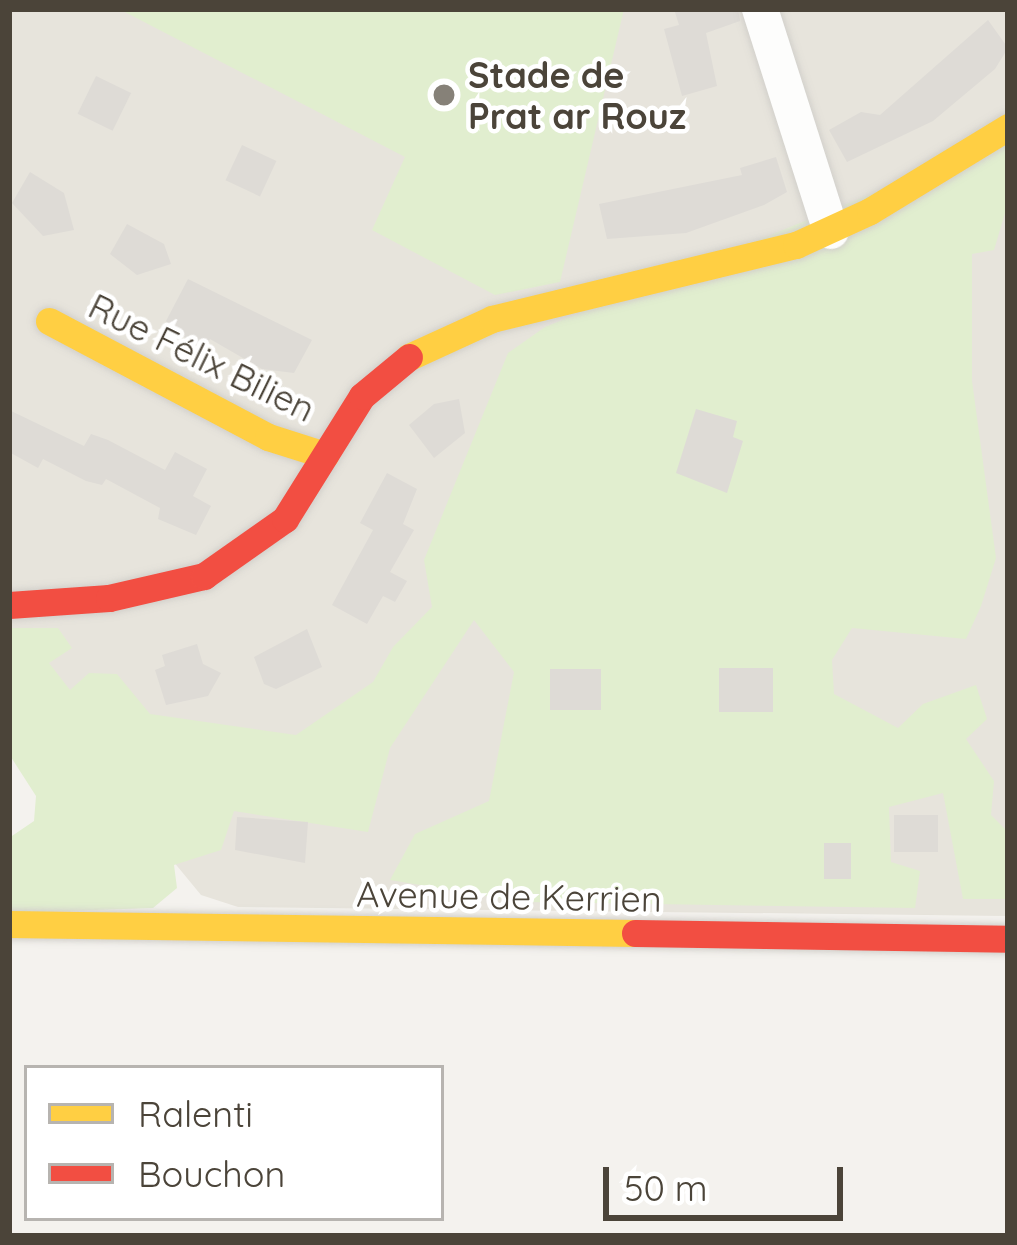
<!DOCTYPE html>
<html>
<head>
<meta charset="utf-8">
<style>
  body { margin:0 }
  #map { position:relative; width:1017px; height:1245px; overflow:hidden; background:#f4f2ee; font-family:Quicksand,sans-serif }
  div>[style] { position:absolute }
  .residential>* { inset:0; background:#e7e4dc }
  .green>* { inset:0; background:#e1eecf }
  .building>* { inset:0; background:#dedbd6; transform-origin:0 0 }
  .roads { filter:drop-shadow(0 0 3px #d2d0cb) drop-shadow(0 0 3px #d2d0cb) }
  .street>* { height:36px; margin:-18px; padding:0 18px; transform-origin:18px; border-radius:18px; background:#fdfdfc }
  .slow>* { height:27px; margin:-13.5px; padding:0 13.5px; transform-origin:13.5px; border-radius:13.5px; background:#ffcf43 }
  .jam>* { height:27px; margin:-13.5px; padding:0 13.5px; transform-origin:13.5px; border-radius:13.5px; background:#f24e42 }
  .dots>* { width:33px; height:33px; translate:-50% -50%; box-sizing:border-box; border:6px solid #fff; border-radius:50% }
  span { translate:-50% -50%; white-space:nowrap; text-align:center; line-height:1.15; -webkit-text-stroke:9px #fff; paint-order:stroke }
  .poi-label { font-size:36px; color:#4b4439; font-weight:700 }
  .left { translate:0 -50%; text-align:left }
  .street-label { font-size:36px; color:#4b4439 }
  .frame { position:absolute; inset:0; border:12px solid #4b4439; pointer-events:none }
  .legend { position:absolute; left:24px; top:1065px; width:420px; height:156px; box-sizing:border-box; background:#fff; border:3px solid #b7b4b0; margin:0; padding:15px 21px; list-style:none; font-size:36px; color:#4b4439 }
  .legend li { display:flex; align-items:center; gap:24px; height:60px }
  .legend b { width:60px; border:3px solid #b7b4b0 }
  .scale { position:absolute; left:603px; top:1167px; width:240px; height:54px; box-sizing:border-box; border:6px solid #4b4439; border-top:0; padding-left:15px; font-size:36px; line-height:42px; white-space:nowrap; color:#4b4439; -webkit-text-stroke:9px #fff; paint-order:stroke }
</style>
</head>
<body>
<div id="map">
  <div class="residential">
    <div style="clip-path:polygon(9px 9px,1008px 9px,1008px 916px,238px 907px,201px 895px,112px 787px,9px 684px)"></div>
  </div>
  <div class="green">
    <div style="clip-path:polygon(119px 9px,624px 9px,560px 282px,495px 295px,372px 230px,405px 157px)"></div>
    <div style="clip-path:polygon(1008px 138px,1008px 203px,994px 250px,972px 254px,972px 381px,996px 558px,981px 606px,966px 639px,852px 628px,832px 660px,834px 694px,898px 728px,923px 704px,976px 685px,987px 719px,966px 739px,994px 781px,991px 815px,1008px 832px,1008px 899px,963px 899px,943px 793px,889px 807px,891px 862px,920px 871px,915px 908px,523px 902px,390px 880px,415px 834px,489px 801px,514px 672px,474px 620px,390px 748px,368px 832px,234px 811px,221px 850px,174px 865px,177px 888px,153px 908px,9px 913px,9px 838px,34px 821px,36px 796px,9px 754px,9px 628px,58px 628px,72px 648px,49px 663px,70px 690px,89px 673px,117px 674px,150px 714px,296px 735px,373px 682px,393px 647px,432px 607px,424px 560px,508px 353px,545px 327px)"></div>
  </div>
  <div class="building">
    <div style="clip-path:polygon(674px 9px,738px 9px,740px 21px,706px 33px,717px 86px,682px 96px,664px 29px,679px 25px)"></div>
    <div style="clip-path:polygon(988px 20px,1008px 48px,995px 69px,933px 121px,847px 162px,829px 130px,861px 112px,880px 115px)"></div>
    <div style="left:96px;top:76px;width:39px;height:42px;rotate:26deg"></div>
    <div style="left:242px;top:145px;width:38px;height:39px;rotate:25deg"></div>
    <div style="clip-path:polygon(776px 157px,787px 192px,764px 205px,686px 233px,607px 239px,599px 204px,742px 175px,740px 168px)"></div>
    <div style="clip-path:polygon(30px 172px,64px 193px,74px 230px,43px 236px,12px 203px)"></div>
    <div style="clip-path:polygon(127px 224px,164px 244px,171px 264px,137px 275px,110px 254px)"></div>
    <div style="clip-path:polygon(188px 279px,312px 340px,294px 373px,262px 369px,210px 339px,205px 348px,178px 334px,166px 321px)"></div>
    <div style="clip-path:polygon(459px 399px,465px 433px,434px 458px,409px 425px,434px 404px)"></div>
    <div style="clip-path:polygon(696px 409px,737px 421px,733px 437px,743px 441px,727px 493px,676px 473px)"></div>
    <div style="clip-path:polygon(9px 410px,84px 446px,91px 434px,108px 440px,165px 470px,175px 452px,207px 469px,193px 496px,211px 506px,196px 535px,158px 519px,160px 508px,106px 479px,102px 485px,86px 481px,43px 459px,38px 468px,9px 452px)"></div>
    <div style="clip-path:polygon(387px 473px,417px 489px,403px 524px,414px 530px,390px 572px,407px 581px,395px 602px,383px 596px,367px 624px,332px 605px,373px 530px,360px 523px)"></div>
    <div style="clip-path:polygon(307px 629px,322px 667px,276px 689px,264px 684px,254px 657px)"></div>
    <div style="clip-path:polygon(197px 644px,203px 664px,221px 673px,208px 696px,166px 705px,155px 670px,165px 666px,162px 655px)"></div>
    <div style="left:719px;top:668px;width:54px;height:44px"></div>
    <div style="left:550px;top:669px;width:51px;height:41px"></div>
    <div style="left:894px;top:815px;width:44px;height:37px"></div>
    <div style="clip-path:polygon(237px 817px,308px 822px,305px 863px,235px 850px)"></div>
    <div style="left:824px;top:843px;width:27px;height:36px"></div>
  </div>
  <div class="roads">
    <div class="street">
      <div style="left:760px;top:9px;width:233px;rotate:72.3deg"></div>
    </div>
    <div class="slow">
      <div style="left:49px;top:321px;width:248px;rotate:27.9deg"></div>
      <div style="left:268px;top:437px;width:60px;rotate:17.5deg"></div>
      <div style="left:409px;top:357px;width:91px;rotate:-24.6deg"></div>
      <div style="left:492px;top:319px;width:313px;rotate:-13.7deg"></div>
      <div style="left:796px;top:245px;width:81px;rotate:-24.7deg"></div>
      <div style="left:870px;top:211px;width:162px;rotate:-31.3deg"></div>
      <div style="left:9px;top:924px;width:626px;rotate:0.82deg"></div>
    </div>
    <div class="jam">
      <div style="left:9px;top:605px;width:100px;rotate:-4deg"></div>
      <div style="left:109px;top:598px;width:98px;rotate:-13deg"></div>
      <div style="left:204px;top:576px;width:99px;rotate:-35.1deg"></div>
      <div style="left:285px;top:519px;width:145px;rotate:-58deg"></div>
      <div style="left:362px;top:396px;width:61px;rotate:-39.7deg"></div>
      <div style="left:635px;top:933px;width:373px;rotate:0.9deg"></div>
    </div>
  </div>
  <div class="dots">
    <div style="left:444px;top:95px;background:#868178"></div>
  </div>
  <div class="poi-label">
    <span class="left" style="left:468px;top:95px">Stade de<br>Prat ar Rouz</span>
  </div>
  <div class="street-label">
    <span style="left:202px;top:357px;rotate:26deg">Rue Félix Bilien</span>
    <span style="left:509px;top:896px;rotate:1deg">Avenue de Kerrien</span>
  </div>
  <div class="frame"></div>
  <ul class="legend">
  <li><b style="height:15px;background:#ffcf43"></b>Ralenti</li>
  <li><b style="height:15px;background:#f24e42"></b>Bouchon</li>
  </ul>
  <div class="scale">50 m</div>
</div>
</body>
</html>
